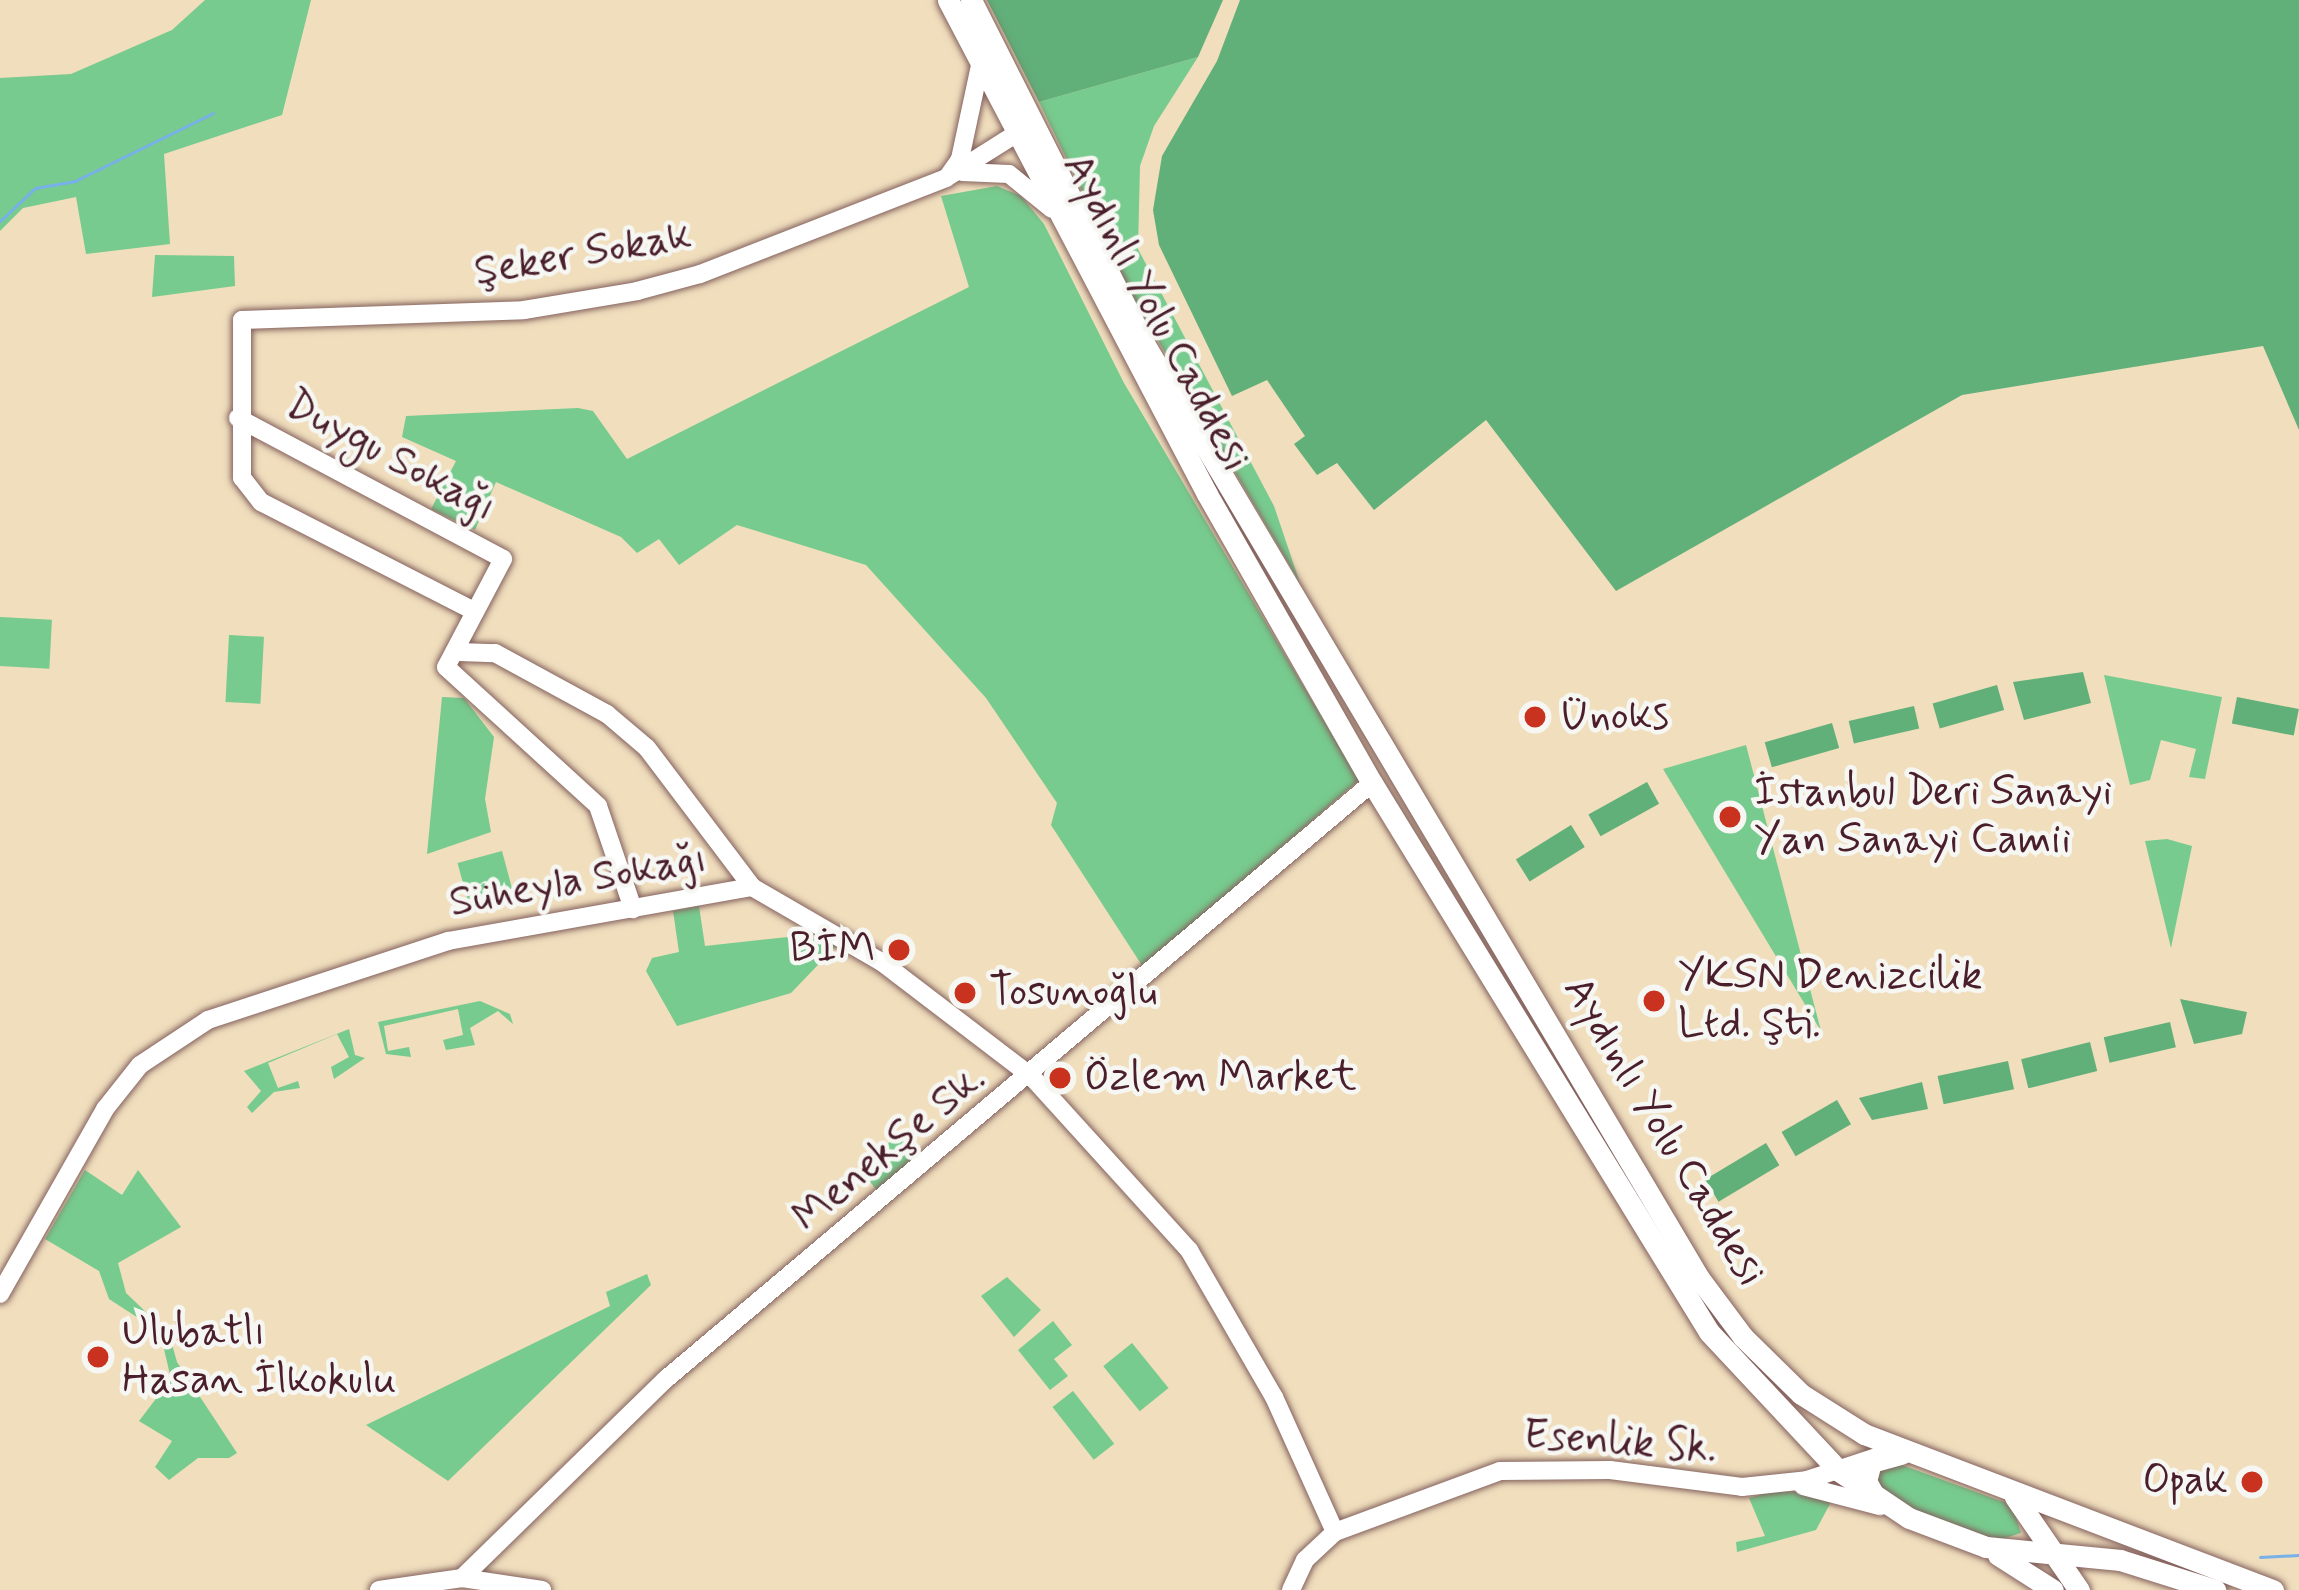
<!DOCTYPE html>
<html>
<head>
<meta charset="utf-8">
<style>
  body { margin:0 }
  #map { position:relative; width:2299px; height:1590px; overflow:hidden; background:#f0debd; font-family:Mynerve,sans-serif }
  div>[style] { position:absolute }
  .green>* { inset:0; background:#77cb8e; transform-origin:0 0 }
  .forest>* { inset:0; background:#61af79; transform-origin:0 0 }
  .stream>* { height:3px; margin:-1.5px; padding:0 1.5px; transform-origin:1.5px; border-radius:1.5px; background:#78b0e8 }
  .roads { filter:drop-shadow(0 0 3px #84625e) drop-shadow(0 0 3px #84625e) }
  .minor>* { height:18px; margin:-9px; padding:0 9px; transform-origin:9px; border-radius:9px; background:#fff }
  .major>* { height:21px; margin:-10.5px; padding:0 10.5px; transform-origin:10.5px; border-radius:10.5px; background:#fff }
  .dots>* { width:33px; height:33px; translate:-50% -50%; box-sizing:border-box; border:6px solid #f6f6f2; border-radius:50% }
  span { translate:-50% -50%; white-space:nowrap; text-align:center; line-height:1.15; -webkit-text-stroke:9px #f6f6f2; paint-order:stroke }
  .street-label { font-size:42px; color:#4a1f2b }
  .poi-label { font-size:42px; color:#4a1f2b }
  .left { translate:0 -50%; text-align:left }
  .right { translate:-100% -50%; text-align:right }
</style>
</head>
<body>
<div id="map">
  <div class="green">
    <div style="clip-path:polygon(205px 0,311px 0,282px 115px,164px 154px,170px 244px,86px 254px,76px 197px,23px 208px,0 231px,0 78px,71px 74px,172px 30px)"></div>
    <div style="clip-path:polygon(1198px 57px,1154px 126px,1140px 166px,1138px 249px,1274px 506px,1300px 583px,1136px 303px,1039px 102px)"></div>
    <div style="clip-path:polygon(997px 186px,1021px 196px,1044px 224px,1124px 383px,1359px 780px,1143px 967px,1051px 825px,1057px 803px,986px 698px,866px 565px,737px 525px,679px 565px,659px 539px,637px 553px,621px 537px,496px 482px,475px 530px,431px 509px,456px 461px,402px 437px,406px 416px,578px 408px,593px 411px,627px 459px,969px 287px,941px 196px)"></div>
    <div style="clip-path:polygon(155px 255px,234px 256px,235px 286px,152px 297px)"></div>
    <div style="left:0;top:617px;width:52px;height:49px;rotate:3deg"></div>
    <div style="left:229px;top:635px;width:35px;height:67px;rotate:3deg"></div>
    <div style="clip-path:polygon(2104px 675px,2222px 697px,2205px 779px,2189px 777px,2196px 749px,2161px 740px,2150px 780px,2130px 785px)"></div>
    <div style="clip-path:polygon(442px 697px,464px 698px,494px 737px,485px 799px,491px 832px,427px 854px)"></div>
    <div style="clip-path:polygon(1746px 745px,1821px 1031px,1663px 769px)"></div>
    <div style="clip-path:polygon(2167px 839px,2192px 846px,2171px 948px,2145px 841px)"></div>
    <div style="left:502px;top:851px;width:39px;height:46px;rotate:75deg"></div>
    <div style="clip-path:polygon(699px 906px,705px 946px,825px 933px,840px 942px,791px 993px,677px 1026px,646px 971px,652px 958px,679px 952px,673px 911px)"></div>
    <div style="clip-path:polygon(480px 1001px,510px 1014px,513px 1024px,498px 1011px,470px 1028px,475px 1045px,446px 1050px,443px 1040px,463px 1035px,458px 1009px,384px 1026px,388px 1051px,409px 1047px,411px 1057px,386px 1054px,378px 1022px)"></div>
    <div style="clip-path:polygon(349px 1029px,355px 1055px,365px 1058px,334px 1079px,331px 1067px,349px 1057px,337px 1034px,268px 1063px,278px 1088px,298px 1081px,300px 1088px,274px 1092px,252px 1113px,247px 1107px,261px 1091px,244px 1071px)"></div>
    <div style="left:900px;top:1134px;width:36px;height:53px;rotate:52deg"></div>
    <div style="clip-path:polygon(85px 1170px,122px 1195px,138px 1170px,181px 1227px,118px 1263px,126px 1293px,169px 1334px,177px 1362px,237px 1453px,229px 1458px,198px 1458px,169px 1480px,155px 1467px,172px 1441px,139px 1421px,171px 1379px,160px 1332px,109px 1299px,99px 1271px,45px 1239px)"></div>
    <div style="clip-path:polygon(647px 1274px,651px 1285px,448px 1481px,366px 1425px,610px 1306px,606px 1292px)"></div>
    <div style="clip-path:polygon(1007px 1277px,1041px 1310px,1014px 1337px,981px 1296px)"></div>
    <div style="clip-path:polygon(1053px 1321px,1072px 1345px,1054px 1359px,1068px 1376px,1050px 1390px,1018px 1350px)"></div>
    <div style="left:1132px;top:1343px;width:58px;height:37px;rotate:51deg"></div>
    <div style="left:1073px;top:1391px;width:67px;height:26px;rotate:52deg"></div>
    <div style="clip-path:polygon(1902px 1465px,2012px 1505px,2021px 1533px,1999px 1540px,1964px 1531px,1899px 1503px,1875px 1482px,1879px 1466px)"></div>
    <div style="clip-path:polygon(1773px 1491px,1830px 1493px,1832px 1500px,1816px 1530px,1737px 1552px,1736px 1542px,1765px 1536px,1749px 1498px)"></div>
  </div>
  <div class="forest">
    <div style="clip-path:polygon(987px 0,1223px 0,1198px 57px,1039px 102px)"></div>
    <div style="clip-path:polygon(1240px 0,2299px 0,2299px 430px,2263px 346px,1962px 395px,1616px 591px,1486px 420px,1374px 510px,1337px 463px,1317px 475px,1294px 444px,1305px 436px,1267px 380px,1232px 396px,1159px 245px,1153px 210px,1162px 156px,1217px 61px)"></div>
    <div style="clip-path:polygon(2083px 672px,2091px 703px,2024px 720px,2013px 682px)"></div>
    <div style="left:1997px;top:685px;width:26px;height:67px;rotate:74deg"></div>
    <div style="left:2237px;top:697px;width:63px;height:27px;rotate:11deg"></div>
    <div style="left:1914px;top:706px;width:23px;height:67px;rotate:77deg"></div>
    <div style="left:1832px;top:723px;width:26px;height:70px;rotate:74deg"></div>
    <div style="left:1647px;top:782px;width:25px;height:67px;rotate:61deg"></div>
    <div style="left:1571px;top:825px;width:26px;height:65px;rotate:58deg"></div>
    <div style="clip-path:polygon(2180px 999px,2247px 1012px,2242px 1034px,2194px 1044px)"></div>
    <div style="left:2170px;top:1022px;width:26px;height:68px;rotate:77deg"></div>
    <div style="left:2090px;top:1042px;width:30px;height:71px;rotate:76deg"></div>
    <div style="left:2008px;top:1061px;width:29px;height:72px;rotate:78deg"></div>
    <div style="clip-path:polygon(1922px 1082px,1928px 1109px,1872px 1120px,1859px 1098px)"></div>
    <div style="left:1837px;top:1100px;width:28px;height:64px;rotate:60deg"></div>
    <div style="left:1766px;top:1143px;width:26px;height:71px;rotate:59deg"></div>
  </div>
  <div class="stream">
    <div style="left:0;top:221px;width:48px;rotate:-43.3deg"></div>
    <div style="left:35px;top:188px;width:41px;rotate:-9.9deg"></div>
    <div style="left:75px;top:181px;width:154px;rotate:-26.2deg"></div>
    <div style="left:2260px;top:1557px;width:39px;rotate:-3deg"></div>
  </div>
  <div class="roads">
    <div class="minor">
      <div style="left:962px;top:172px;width:47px;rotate:2.4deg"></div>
      <div style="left:1009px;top:174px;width:55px;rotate:39.1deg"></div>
      <div style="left:949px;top:175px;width:19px;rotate:-55deg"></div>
      <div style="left:960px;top:159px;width:100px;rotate:-77.9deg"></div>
      <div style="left:238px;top:418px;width:300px;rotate:28deg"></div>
      <div style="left:503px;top:559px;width:122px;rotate:117.8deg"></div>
      <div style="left:446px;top:667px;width:206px;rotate:42.4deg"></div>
      <div style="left:598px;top:806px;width:109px;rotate:71.2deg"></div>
      <div style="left:474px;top:611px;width:239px;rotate:-152.9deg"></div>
      <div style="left:261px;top:502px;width:31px;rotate:-128deg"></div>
      <div style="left:242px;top:478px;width:158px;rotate:-90deg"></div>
      <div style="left:242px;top:320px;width:282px;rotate:-2deg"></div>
      <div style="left:524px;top:310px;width:115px;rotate:-9.5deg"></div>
      <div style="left:637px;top:291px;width:65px;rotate:-15.1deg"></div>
      <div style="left:700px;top:274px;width:264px;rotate:-21.3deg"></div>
      <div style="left:946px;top:178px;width:93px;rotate:-32.3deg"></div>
      <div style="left:459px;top:652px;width:36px;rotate:2deg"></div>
      <div style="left:495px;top:653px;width:128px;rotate:28.6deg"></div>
      <div style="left:607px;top:714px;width:52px;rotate:40.4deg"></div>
      <div style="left:647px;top:748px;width:174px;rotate:52.9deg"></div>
      <div style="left:0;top:1294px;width:213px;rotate:-60.4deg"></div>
      <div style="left:105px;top:1109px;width:56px;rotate:-51.5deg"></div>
      <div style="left:140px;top:1065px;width:82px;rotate:-33.5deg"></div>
      <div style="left:208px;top:1020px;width:253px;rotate:-18.2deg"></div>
      <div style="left:448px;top:941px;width:309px;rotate:-10.1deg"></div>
      <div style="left:752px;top:887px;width:151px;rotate:30.1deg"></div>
      <div style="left:883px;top:963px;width:188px;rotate:37.4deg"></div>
      <div style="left:1032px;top:1077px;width:234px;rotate:47.8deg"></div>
      <div style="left:1189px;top:1250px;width:170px;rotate:60deg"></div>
      <div style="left:1274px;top:1397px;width:148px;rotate:65.7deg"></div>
      <div style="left:1803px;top:1486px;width:80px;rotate:14.6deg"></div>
      <div style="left:462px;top:1578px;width:285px;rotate:-44.3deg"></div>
      <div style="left:666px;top:1379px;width:924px;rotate:-40.17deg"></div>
      <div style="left:379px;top:1590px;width:84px;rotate:-8.2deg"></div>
      <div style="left:462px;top:1578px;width:81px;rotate:8.5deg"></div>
      <div style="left:1291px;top:1590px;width:33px;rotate:-65deg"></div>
      <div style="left:1305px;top:1560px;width:41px;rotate:-43deg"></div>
      <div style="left:1335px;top:1532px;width:176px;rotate:-20.3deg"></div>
      <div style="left:1500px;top:1471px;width:110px;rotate:-0.5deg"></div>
      <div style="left:1610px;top:1470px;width:133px;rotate:7.3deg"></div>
      <div style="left:1742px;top:1487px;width:65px;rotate:-6.1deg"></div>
      <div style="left:1807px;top:1480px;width:76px;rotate:-18.4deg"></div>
    </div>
    <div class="major">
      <div style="left:948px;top:0;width:558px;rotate:62.33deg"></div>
      <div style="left:1207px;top:494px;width:333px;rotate:60.3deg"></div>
      <div style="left:1372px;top:783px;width:644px;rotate:58.46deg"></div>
      <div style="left:1709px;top:1332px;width:190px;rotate:46.9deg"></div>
      <div style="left:1839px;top:1471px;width:84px;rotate:33.9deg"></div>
      <div style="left:1909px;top:1518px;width:82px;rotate:20.6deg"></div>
      <div style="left:1986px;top:1547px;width:135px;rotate:5.5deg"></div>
      <div style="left:2120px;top:1560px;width:100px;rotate:17.5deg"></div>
      <div style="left:971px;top:0;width:392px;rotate:63.2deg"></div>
      <div style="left:1148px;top:350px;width:1079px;rotate:59.3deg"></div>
      <div style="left:1699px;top:1278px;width:74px;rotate:53.3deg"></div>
      <div style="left:1743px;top:1337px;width:81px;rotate:44.5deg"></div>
      <div style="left:1801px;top:1394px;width:75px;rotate:32.4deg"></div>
      <div style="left:1864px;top:1434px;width:438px;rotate:20.9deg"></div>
      <div style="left:1875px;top:1497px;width:18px;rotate:-119deg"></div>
      <div style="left:1866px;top:1481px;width:20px;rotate:-75deg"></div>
      <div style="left:1871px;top:1462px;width:31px;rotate:-15deg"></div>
      <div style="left:2015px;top:1497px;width:113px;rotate:55.5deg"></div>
      <div style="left:1998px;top:1555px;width:65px;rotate:32.5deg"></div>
    </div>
  </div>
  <div class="dots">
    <div style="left:1535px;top:717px;background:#c8321e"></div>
    <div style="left:1730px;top:817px;background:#c8321e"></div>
    <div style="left:899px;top:950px;background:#c8321e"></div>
    <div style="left:965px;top:993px;background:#c8321e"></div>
    <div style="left:1654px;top:1001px;background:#c8321e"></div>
    <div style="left:1060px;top:1078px;background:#c8321e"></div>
    <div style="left:98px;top:1357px;background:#c8321e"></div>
    <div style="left:2252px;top:1482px;background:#c8321e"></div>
  </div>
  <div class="street-label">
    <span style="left:583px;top:255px;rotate:-10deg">Şeker Sokak</span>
    <span style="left:1155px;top:313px;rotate:62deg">Aydınlı Yolu Caddesi</span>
    <span style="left:390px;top:457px;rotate:28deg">Duygu Sokağı</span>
    <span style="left:578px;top:882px;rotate:-10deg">Süheyla Sokağı</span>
    <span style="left:1663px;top:1132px;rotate:59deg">Aydınlı Yolu Caddesi</span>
    <span style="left:890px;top:1149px;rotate:-40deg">Menekşe Sk.</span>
    <span style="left:1620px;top:1443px;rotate:4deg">Esenlik Sk.</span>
  </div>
  <div class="poi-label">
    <span class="left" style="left:1559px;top:717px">Ünoks</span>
    <span class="left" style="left:1754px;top:817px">İstanbul Deri Sanayi<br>Yan Sanayi Camii</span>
    <span class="right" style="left:875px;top:950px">BİM</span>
    <span class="left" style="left:1678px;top:1001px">YKSN Denizcilik<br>Ltd. Şti.</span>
    <span class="left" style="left:989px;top:993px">Tosunoğlu</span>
    <span class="left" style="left:1084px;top:1078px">Özlem Market</span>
    <span class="left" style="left:122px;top:1357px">Ulubatlı<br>Hasan İlkokulu</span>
    <span class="right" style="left:2228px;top:1482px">Opak</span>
  </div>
</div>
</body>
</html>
